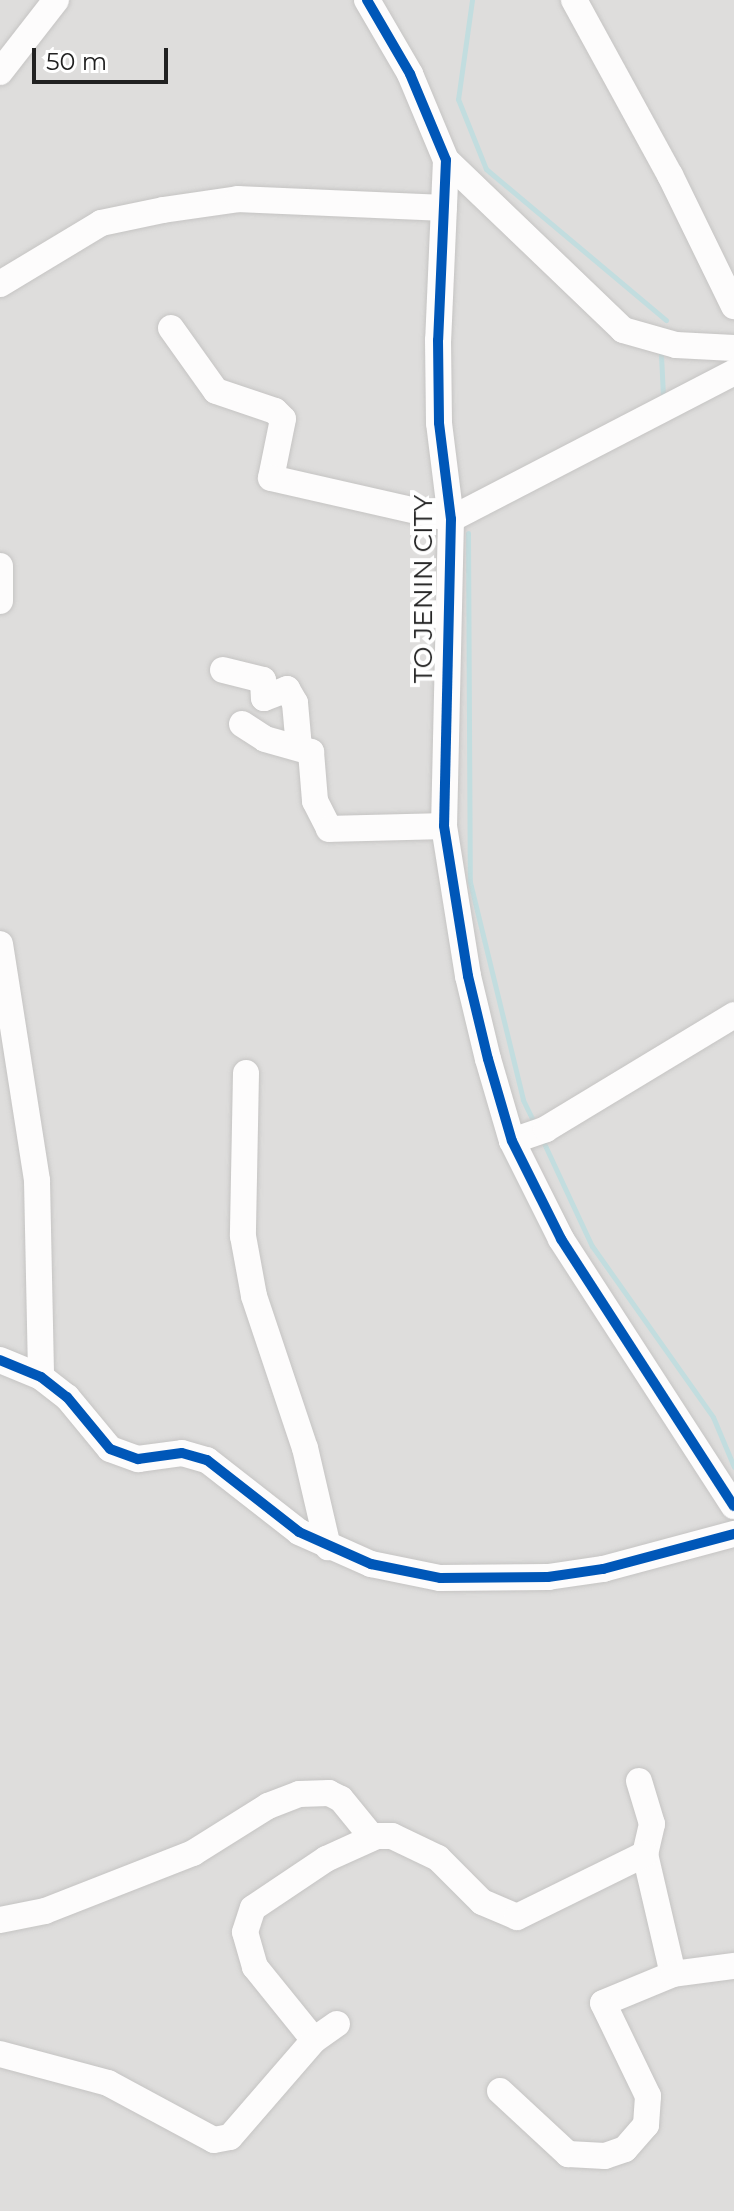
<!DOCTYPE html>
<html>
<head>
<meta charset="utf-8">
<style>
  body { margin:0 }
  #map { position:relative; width:734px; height:2211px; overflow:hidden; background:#efedeb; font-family:Montserrat,sans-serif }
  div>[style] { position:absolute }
  .residential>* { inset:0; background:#dedddc; transform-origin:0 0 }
  .stream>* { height:5px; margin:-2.5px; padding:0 2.5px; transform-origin:2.5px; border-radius:2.5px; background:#c2dddf }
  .roads { filter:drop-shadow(0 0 2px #c5c4c3) drop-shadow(0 0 2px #c5c4c3) }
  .minor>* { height:26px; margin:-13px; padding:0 13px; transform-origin:13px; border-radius:13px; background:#fdfcfc }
  .cycleway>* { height:10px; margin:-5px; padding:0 5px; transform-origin:5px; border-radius:5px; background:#0057b8 }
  span { translate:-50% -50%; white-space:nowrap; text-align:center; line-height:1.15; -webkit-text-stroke:8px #fff; paint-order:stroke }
  .street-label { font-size:26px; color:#212121 }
  .scale { position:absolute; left:32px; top:48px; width:136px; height:36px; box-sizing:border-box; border:4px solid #212121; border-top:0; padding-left:10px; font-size:24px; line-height:28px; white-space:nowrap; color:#212121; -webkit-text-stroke:6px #fff; paint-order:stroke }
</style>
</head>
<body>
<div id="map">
  <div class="residential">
    <div style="left:0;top:0;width:734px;height:2211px"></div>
  </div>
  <div class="stream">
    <div style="left:472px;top:0;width:100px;rotate:98deg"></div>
    <div style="left:458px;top:99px;width:75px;rotate:68.2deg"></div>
    <div style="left:486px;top:169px;width:235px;rotate:40deg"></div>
    <div style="left:661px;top:355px;width:41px;rotate:87.2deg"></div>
    <div style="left:468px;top:533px;width:349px;rotate:89.7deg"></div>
    <div style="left:470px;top:882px;width:224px;rotate:76.3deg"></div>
    <div style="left:523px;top:1100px;width:25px;rotate:64deg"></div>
    <div style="left:542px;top:1139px;width:118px;rotate:65deg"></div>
    <div style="left:592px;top:1246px;width:209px;rotate:54.7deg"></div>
    <div style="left:713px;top:1417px;width:54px;rotate:67.2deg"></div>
  </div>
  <div class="roads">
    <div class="minor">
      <div style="left:367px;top:0;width:86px;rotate:59.8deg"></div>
      <div style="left:410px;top:74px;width:93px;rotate:67.3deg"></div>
      <div style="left:446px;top:160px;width:180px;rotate:92.5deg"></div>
      <div style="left:438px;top:340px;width:83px;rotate:89.3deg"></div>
      <div style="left:439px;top:423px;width:97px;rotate:82.9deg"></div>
      <div style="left:451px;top:519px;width:307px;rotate:91.3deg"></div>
      <div style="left:444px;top:826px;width:152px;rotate:80.9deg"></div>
      <div style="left:468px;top:976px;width:85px;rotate:76.5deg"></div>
      <div style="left:488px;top:1059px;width:85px;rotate:73.7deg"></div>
      <div style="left:512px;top:1141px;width:110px;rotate:63.4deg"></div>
      <div style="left:561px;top:1239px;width:318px;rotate:57.1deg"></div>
      <div style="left:574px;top:0;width:200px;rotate:61.3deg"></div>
      <div style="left:670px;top:175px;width:146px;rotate:64deg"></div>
      <div style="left:0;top:72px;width:91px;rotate:-52.1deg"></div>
      <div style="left:446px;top:160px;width:245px;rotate:43.8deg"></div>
      <div style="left:623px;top:330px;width:55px;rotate:15.8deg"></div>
      <div style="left:676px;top:345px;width:58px;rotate:3deg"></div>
      <div style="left:0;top:284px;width:118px;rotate:-31.1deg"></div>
      <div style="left:101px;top:223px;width:63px;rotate:-11.8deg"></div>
      <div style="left:163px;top:210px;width:76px;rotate:-8.3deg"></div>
      <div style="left:238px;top:199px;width:206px;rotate:2.5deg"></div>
      <div style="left:171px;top:328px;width:77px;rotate:54.5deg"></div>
      <div style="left:216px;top:391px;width:62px;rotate:18.7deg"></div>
      <div style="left:275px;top:411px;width:11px;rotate:45deg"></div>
      <div style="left:283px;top:419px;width:60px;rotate:101.5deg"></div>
      <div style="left:271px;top:478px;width:185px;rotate:12.8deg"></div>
      <div style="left:451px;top:519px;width:319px;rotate:-27.4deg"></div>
      <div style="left:0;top:566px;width:35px;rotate:90deg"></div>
      <div style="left:223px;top:670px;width:41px;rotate:14deg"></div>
      <div style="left:263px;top:680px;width:18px;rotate:87deg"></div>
      <div style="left:264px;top:698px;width:25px;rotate:-21deg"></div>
      <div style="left:287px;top:689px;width:16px;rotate:60deg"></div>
      <div style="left:295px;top:703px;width:45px;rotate:84.9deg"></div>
      <div style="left:242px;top:724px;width:27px;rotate:33deg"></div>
      <div style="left:265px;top:739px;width:48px;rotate:15.8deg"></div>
      <div style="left:311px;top:752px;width:49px;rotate:85.3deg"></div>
      <div style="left:315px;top:801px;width:31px;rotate:63deg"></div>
      <div style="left:329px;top:829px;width:115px;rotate:-1.5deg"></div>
      <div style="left:0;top:944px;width:240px;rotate:81.1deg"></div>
      <div style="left:37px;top:1181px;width:196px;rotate:88.8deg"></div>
      <div style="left:246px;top:1073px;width:163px;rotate:91.1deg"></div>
      <div style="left:243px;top:1236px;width:61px;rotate:79.6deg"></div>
      <div style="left:254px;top:1296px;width:160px;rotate:71.5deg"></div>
      <div style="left:305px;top:1448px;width:102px;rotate:76.9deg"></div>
      <div style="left:512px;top:1141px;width:36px;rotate:-19deg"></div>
      <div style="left:546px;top:1129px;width:220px;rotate:-31.2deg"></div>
      <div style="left:0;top:1360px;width:44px;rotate:22.5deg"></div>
      <div style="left:41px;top:1377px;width:33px;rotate:38deg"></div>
      <div style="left:67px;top:1397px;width:67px;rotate:50.4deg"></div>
      <div style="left:110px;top:1449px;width:30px;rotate:20deg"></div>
      <div style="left:138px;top:1459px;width:44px;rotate:-7.8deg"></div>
      <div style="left:182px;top:1453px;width:26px;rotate:16deg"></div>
      <div style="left:207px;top:1460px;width:117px;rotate:38deg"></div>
      <div style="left:299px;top:1532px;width:79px;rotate:24deg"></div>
      <div style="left:371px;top:1564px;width:70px;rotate:11.5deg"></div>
      <div style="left:440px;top:1578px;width:108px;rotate:-0.5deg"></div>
      <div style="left:548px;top:1577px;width:56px;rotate:-8.3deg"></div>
      <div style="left:603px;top:1569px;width:136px;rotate:-15deg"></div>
      <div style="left:639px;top:1781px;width:45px;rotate:73.2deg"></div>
      <div style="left:652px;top:1824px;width:31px;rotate:103deg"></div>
      <div style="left:645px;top:1854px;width:123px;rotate:76.9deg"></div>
      <div style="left:0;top:1920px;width:46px;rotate:-11.3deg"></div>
      <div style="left:45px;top:1911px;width:159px;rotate:-21.4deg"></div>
      <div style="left:193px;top:1853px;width:89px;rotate:-32.1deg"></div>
      <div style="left:268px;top:1806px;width:33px;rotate:-21deg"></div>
      <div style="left:299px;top:1794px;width:30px;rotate:-2deg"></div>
      <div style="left:329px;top:1793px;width:13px;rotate:27deg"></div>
      <div style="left:341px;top:1799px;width:49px;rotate:50.8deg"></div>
      <div style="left:314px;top:2040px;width:94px;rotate:-128.9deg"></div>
      <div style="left:255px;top:1967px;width:36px;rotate:-106deg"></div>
      <div style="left:245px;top:1932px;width:25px;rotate:-72deg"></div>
      <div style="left:253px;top:1908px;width:88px;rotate:-33.9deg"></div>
      <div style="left:326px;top:1859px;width:56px;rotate:-24.3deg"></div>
      <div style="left:377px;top:1836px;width:15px"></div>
      <div style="left:392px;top:1836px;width:51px;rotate:25.6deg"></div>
      <div style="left:438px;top:1858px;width:62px;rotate:45deg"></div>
      <div style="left:482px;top:1902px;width:38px;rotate:23deg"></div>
      <div style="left:517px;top:1917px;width:143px;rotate:-26.2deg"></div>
      <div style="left:0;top:2054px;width:112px;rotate:15deg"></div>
      <div style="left:108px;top:2083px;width:120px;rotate:28.3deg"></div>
      <div style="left:214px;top:2140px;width:16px;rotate:-11deg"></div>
      <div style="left:230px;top:2137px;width:128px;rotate:-49.1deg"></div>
      <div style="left:314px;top:2040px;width:28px;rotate:-35deg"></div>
      <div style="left:500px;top:2091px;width:93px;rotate:42.8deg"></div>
      <div style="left:568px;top:2154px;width:37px;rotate:3deg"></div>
      <div style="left:605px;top:2156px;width:21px;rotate:-19deg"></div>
      <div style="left:625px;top:2149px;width:32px;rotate:-49deg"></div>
      <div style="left:646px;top:2125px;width:29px;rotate:-86deg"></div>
      <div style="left:648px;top:2096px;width:103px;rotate:-115.8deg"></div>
      <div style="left:603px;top:2003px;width:76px;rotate:-22.5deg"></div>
      <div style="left:673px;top:1974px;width:62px;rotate:-7.5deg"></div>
    </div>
  </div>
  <div class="cycleway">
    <div style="left:367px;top:0;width:86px;rotate:59.8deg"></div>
    <div style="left:410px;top:74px;width:93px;rotate:67.3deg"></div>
    <div style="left:446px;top:160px;width:180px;rotate:92.5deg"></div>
    <div style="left:438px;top:340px;width:83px;rotate:89.3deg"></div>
    <div style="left:439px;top:423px;width:97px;rotate:82.9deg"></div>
    <div style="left:451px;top:519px;width:307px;rotate:91.3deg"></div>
    <div style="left:444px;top:826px;width:152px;rotate:80.9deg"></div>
    <div style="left:468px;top:976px;width:85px;rotate:76.5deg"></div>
    <div style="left:488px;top:1059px;width:85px;rotate:73.7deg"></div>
    <div style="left:512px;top:1141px;width:110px;rotate:63.4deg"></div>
    <div style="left:561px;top:1239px;width:318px;rotate:57.1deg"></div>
    <div style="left:0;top:1360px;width:44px;rotate:22.5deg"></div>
    <div style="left:41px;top:1377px;width:33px;rotate:38deg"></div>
    <div style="left:67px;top:1397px;width:67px;rotate:50.4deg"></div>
    <div style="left:110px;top:1449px;width:30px;rotate:20deg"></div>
    <div style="left:138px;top:1459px;width:44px;rotate:-7.8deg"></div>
    <div style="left:182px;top:1453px;width:26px;rotate:16deg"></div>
    <div style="left:207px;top:1460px;width:117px;rotate:38deg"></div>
    <div style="left:299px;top:1532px;width:79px;rotate:24deg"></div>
    <div style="left:371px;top:1564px;width:70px;rotate:11.5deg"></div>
    <div style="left:440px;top:1578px;width:108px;rotate:-0.5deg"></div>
    <div style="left:548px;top:1577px;width:56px;rotate:-8.3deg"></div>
    <div style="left:603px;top:1569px;width:136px;rotate:-15deg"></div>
  </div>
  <div class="street-label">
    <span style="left:424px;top:589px;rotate:-90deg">TO JENIN CITY</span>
  </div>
  <div class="scale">50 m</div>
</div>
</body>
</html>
